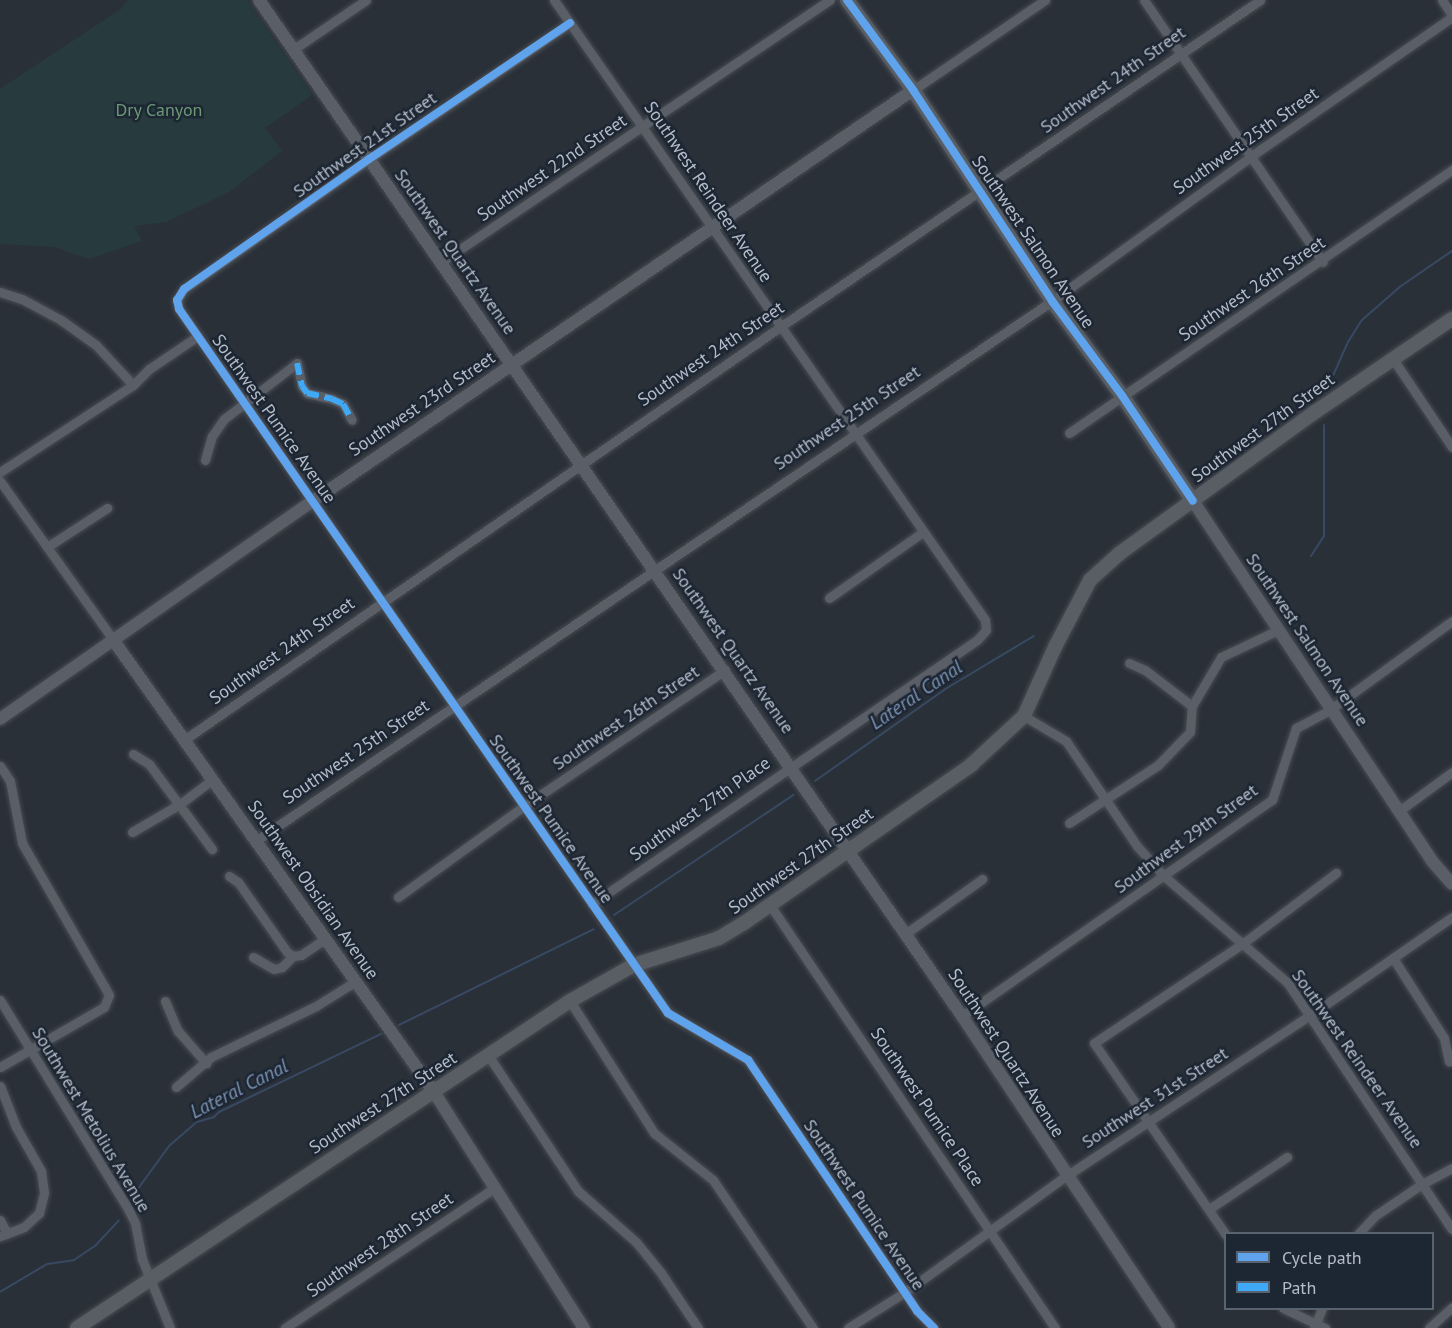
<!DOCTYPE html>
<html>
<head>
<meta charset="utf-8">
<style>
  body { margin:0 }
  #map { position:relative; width:1452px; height:1328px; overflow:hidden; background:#2a3038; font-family:"PT Sans",sans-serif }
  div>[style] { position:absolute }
  .green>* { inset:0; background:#273a3e }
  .stream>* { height:2px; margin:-1px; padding:0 1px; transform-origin:1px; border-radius:1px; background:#384963 }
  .roads { filter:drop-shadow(0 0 2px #484c53) drop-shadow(0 0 2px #484c53) }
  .minor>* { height:9px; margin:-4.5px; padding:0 4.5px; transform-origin:4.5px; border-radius:4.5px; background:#5a5e66 }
  .tertiary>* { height:12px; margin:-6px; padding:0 6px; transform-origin:6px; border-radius:6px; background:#5a5e66 }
  .secondary>* { height:14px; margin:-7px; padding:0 7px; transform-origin:7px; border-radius:7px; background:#595d64 }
  .quiet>* { height:6px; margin-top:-3px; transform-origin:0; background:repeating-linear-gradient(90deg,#3fa9f5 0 12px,transparent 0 18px) }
  .cycleway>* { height:8px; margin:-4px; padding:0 4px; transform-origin:4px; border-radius:4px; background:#60a3ed }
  span { translate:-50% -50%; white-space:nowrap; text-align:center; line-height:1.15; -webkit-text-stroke:5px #1d2633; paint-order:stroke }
  .street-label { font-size:18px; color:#b4bcc9 }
  .park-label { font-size:18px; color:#6b9a76 }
  .water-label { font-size:20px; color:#7c92b1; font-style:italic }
  .legend { position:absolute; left:1224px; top:1232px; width:210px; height:78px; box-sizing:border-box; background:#1d2633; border:2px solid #59626f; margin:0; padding:8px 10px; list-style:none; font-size:18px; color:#b4bcc9 }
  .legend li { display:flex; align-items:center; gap:12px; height:30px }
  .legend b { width:30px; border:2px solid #59626f }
</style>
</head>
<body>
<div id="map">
  <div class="green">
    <div style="clip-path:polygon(127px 0,247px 0,312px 95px,265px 128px,282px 151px,229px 192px,166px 222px,134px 226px,142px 241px,89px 259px,54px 247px,0 244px,0 89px,121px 9px)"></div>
  </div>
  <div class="stream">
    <div style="left:1327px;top:389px;width:51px;rotate:-65.9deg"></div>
    <div style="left:1348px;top:342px;width:26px;rotate:-58deg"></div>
    <div style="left:1362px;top:320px;width:52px;rotate:-41.1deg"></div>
    <div style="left:1401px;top:286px;width:62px;rotate:-34.5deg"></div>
    <div style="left:1311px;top:556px;width:24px;rotate:-57deg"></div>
    <div style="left:1324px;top:536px;width:111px;rotate:-90deg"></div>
    <div style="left:815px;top:781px;width:161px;rotate:-35.2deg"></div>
    <div style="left:947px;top:688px;width:101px;rotate:-30.9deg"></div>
    <div style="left:614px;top:915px;width:216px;rotate:-33.8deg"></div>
    <div style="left:399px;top:1025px;width:217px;rotate:-26.2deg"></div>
    <div style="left:132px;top:1197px;width:63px;rotate:-54deg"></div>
    <div style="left:169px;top:1146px;width:37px;rotate:-41deg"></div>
    <div style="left:197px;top:1122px;width:18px;rotate:-16deg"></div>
    <div style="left:214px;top:1117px;width:7px;rotate:-45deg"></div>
    <div style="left:219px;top:1112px;width:180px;rotate:-25.7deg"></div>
    <div style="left:0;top:1292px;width:55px;rotate:-30.8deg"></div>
    <div style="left:47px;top:1264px;width:27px;rotate:-8deg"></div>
    <div style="left:74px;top:1260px;width:25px;rotate:-34deg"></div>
    <div style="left:95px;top:1246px;width:35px;rotate:-47deg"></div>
  </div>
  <div class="roads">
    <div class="minor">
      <div style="left:554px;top:0;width:755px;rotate:55.19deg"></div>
      <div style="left:985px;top:620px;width:10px;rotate:84deg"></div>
      <div style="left:986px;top:630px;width:13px;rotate:132deg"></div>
      <div style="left:977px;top:640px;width:467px;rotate:145.6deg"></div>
      <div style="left:1144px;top:0;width:317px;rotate:55.7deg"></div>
      <div style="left:1442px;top:0;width:18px;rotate:56deg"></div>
      <div style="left:570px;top:23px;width:243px;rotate:145.9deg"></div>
      <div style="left:369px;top:159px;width:226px;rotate:144.9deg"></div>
      <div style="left:184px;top:289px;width:13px;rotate:122deg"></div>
      <div style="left:177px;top:300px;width:9px;rotate:77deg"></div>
      <div style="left:179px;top:309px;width:857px;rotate:55.22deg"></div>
      <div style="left:668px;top:1013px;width:93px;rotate:30.4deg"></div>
      <div style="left:748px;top:1060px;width:303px;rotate:56deg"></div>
      <div style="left:917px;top:1311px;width:24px;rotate:45deg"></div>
      <div style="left:294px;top:49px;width:87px;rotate:-34.2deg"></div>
      <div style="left:913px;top:90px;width:160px;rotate:-34.3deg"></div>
      <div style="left:441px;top:262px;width:469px;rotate:-34deg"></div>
      <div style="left:0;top:292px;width:23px;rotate:18deg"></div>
      <div style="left:22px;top:299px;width:44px;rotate:28.3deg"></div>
      <div style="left:61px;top:320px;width:43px;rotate:35.5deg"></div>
      <div style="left:96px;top:345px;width:54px;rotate:47.2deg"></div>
      <div style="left:1393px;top:359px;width:106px;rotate:56.2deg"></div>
      <div style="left:1069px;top:433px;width:465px;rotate:-34.5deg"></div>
      <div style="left:205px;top:460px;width:25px;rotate:-74deg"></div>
      <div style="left:212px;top:436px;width:21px;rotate:-55deg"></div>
      <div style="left:224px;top:419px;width:92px;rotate:-37.5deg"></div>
      <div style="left:297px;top:363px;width:24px;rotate:78deg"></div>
      <div style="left:302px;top:386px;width:9px;rotate:54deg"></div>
      <div style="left:307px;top:393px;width:26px;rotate:13deg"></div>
      <div style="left:332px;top:399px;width:12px;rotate:24deg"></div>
      <div style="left:343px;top:404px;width:18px;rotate:61deg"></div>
      <div style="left:0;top:472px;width:159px;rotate:-33.2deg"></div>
      <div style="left:133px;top:385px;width:23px;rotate:-45deg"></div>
      <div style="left:149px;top:369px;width:59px;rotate:-34deg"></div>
      <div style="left:0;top:481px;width:196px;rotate:54.5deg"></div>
      <div style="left:47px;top:547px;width:72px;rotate:-33deg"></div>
      <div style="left:829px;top:598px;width:115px;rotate:-35.1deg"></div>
      <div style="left:1129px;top:663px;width:17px;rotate:24deg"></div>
      <div style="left:1145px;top:670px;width:59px;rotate:37.5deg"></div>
      <div style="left:1024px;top:716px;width:49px;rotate:30.8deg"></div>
      <div style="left:1066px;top:741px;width:127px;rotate:55.9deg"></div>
      <div style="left:1137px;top:846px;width:40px;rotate:48deg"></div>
      <div style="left:1164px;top:876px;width:162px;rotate:40.8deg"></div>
      <div style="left:1287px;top:982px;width:297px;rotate:56.3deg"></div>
      <div style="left:184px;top:740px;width:725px;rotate:-34.72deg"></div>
      <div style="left:780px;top:327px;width:581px;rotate:-34.26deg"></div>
      <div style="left:133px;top:754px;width:19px;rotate:32deg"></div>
      <div style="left:149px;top:764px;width:106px;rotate:53.5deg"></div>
      <div style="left:0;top:766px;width:18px;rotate:56deg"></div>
      <div style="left:10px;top:781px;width:63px;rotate:79deg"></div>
      <div style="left:22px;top:843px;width:175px;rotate:60.2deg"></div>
      <div style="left:109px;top:995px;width:13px;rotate:113deg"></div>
      <div style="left:104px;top:1007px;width:120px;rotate:150deg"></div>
      <div style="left:1399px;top:811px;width:66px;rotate:-36.3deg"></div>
      <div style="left:1069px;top:823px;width:106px;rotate:-33.1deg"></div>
      <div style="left:1158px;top:765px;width:46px;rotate:-45.9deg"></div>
      <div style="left:1190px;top:732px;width:26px;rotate:-86deg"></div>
      <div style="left:1192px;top:706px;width:57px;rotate:-59.4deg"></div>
      <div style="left:1221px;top:657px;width:63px;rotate:-25.3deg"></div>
      <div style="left:132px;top:832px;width:56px;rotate:-30.3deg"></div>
      <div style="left:180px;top:804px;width:40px;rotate:-37deg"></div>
      <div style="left:257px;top:840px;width:960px;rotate:-34.14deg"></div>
      <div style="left:1052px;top:301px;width:257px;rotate:-36deg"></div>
      <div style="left:1260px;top:150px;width:234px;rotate:-34.7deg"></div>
      <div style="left:229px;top:876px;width:11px;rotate:34deg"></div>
      <div style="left:238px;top:882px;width:85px;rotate:55deg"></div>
      <div style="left:287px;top:952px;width:7px;rotate:34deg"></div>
      <div style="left:293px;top:956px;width:8px;rotate:-7deg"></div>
      <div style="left:301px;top:955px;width:30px;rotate:-34deg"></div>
      <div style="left:398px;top:897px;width:155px;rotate:-35.8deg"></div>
      <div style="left:524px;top:806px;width:243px;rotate:-34.1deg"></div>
      <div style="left:770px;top:905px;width:510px;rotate:56.03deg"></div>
      <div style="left:905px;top:934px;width:95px;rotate:-35.5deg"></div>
      <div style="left:253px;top:957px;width:24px;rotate:30deg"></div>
      <div style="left:274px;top:969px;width:8px;rotate:-14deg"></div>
      <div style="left:282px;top:967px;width:16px;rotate:-45deg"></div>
      <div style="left:1393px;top:958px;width:95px;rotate:57.5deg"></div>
      <div style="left:1444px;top:1038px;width:24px;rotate:78deg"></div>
      <div style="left:0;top:1000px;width:245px;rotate:58.5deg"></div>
      <div style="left:128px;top:1209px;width:16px;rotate:63deg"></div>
      <div style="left:135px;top:1223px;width:37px;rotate:79deg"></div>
      <div style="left:142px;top:1259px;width:74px;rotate:67.9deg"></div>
      <div style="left:165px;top:1001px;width:33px;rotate:67deg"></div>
      <div style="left:178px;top:1031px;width:43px;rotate:48.8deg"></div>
      <div style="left:570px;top:1001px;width:156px;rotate:57.5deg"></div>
      <div style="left:654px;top:1133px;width:75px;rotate:38.5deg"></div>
      <div style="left:713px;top:1180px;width:179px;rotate:56deg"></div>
      <div style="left:962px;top:1016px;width:378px;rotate:-34.9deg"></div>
      <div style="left:1272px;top:800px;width:76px;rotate:-71.6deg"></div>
      <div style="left:1296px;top:728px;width:40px;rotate:-28deg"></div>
      <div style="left:1331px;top:709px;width:150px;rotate:-36deg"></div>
      <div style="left:488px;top:1055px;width:163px;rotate:56.5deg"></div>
      <div style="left:578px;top:1191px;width:77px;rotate:41.3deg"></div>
      <div style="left:636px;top:1242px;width:40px;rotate:51deg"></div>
      <div style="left:661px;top:1273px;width:66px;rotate:56.1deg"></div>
      <div style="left:0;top:1086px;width:44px;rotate:68.7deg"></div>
      <div style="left:16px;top:1127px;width:51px;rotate:60.4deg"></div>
      <div style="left:41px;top:1171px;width:22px;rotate:82deg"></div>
      <div style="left:44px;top:1193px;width:21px;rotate:104deg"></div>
      <div style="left:39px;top:1213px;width:21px;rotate:137deg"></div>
      <div style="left:24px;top:1227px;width:26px;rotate:159deg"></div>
      <div style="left:176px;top:1087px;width:46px;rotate:-40.6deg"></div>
      <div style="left:211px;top:1057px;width:117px;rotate:-25.9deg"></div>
      <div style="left:316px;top:1006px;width:47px;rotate:-32deg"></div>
      <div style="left:1209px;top:1209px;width:94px;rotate:-33.7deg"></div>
      <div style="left:0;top:1220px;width:15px;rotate:62deg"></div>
      <div style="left:1358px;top:1234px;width:26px;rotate:-47deg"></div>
      <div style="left:1376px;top:1215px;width:55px;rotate:-34deg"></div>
      <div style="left:1422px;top:1184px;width:34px;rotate:-28deg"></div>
      <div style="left:1226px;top:1235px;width:233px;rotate:-124.5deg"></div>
      <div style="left:1094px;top:1043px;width:178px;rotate:-33.8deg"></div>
      <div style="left:1242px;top:944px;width:118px;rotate:-37.1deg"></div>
      <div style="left:1283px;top:1308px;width:47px;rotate:25.5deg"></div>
      <div style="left:285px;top:1328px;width:250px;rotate:-33.8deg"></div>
      <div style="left:848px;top:1328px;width:67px;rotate:-32.3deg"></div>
      <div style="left:905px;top:1292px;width:198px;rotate:-35.8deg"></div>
      <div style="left:1066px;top:1176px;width:291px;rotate:-33.4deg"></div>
      <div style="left:1309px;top:1016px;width:174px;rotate:-34.7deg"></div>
      <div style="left:1314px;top:1328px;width:22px;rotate:-68deg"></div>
      <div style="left:1429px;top:1328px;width:31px;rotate:-42deg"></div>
    </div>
    <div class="tertiary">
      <div style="left:259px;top:0;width:1236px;rotate:55.32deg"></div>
      <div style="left:962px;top:1016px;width:374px;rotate:56.4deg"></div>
      <div style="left:1193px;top:501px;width:432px;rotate:56.4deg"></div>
      <div style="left:1432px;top:861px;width:30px;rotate:49deg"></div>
      <div style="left:114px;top:641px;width:553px;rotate:54.64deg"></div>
      <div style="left:434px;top:1092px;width:280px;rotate:57.6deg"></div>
      <div style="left:0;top:719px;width:381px;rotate:-34.9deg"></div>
      <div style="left:313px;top:501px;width:727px;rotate:-34.41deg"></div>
    </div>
    <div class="secondary">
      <div style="left:847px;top:0;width:112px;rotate:53.7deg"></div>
      <div style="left:913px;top:90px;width:253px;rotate:56.6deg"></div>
      <div style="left:1052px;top:301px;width:119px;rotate:53.5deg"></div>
      <div style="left:1123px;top:397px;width:125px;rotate:56.1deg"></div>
      <div style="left:77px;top:1328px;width:592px;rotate:-33.56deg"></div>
      <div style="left:570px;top:1001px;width:73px;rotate:-29.4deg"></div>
      <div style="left:634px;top:965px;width:89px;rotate:-17.6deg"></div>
      <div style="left:719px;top:938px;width:29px;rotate:-31deg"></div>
      <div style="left:744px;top:923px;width:277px;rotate:-34.8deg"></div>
      <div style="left:971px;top:765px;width:72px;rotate:-42.8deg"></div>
      <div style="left:1024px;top:716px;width:76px;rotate:-65.8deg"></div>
      <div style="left:1055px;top:647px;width:76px;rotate:-62.4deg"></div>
      <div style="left:1090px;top:580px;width:40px;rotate:-42deg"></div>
      <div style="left:1120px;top:553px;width:241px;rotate:-35.9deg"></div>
      <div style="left:1315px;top:412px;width:166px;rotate:-34.2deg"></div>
    </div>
  </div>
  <div class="quiet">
    <div style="left:297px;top:363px;width:24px;rotate:78deg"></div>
    <div style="left:302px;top:386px;width:9px;rotate:54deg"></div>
    <div style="left:307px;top:393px;width:26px;rotate:13deg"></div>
    <div style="left:332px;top:399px;width:12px;rotate:24deg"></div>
    <div style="left:343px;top:404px;width:18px;rotate:61deg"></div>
  </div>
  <div class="cycleway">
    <div style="left:847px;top:0;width:112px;rotate:53.7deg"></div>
    <div style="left:913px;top:90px;width:253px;rotate:56.6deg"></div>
    <div style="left:1052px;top:301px;width:119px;rotate:53.5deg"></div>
    <div style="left:1123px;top:397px;width:125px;rotate:56.1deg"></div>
    <div style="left:570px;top:23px;width:243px;rotate:145.9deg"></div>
    <div style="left:369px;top:159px;width:226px;rotate:144.9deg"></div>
    <div style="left:184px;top:289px;width:13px;rotate:122deg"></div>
    <div style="left:177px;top:300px;width:9px;rotate:77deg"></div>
    <div style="left:179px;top:309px;width:857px;rotate:55.22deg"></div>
    <div style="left:668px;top:1013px;width:93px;rotate:30.4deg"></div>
    <div style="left:748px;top:1060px;width:303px;rotate:56deg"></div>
    <div style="left:917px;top:1311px;width:24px;rotate:45deg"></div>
  </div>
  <div class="street-label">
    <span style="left:1113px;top:80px;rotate:-35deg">Southwest 24th Street</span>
    <span style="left:1246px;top:141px;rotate:-35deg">Southwest 25th Street</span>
    <span style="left:365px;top:145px;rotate:-35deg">Southwest 21st Street</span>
    <span style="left:552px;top:168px;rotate:-34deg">Southwest 22nd Street</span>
    <span style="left:708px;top:192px;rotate:56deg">Southwest Reindeer Avenue</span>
    <span style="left:1033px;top:242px;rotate:56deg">Southwest Salmon Avenue</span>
    <span style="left:455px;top:252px;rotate:55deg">Southwest Quartz Avenue</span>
    <span style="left:1252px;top:289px;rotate:-34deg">Southwest 26th Street</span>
    <span style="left:711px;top:354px;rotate:-34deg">Southwest 24th Street</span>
    <span style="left:422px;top:404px;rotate:-34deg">Southwest 23rd Street</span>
    <span style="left:847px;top:418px;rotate:-34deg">Southwest 25th Street</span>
    <span style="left:274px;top:419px;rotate:55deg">Southwest Pumice Avenue</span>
    <span style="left:1263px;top:428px;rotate:-36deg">Southwest 27th Street</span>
    <span style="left:1307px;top:640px;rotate:56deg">Southwest Salmon Avenue</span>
    <span style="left:282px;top:651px;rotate:-35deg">Southwest 24th Street</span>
    <span style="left:733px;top:651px;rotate:55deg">Southwest Quartz Avenue</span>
    <span style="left:626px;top:718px;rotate:-34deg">Southwest 26th Street</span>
    <span style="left:356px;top:752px;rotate:-34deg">Southwest 25th Street</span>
    <span style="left:700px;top:809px;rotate:-35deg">Southwest 27th Place</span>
    <span style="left:551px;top:819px;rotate:55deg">Southwest Pumice Avenue</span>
    <span style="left:1186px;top:839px;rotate:-36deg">Southwest 29th Street</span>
    <span style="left:801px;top:861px;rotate:-35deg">Southwest 27th Street</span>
    <span style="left:313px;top:890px;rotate:55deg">Southwest Obsidian Avenue</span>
    <span style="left:1006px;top:1053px;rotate:57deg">Southwest Quartz Avenue</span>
    <span style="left:1357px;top:1059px;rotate:55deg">Southwest Reindeer Avenue</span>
    <span style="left:1155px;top:1098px;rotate:-33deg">Southwest 31st Street</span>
    <span style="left:383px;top:1103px;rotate:-33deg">Southwest 27th Street</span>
    <span style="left:927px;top:1107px;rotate:56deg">Southwest Pumice Place</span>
    <span style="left:91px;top:1120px;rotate:59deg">Southwest Metolius Avenue</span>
    <span style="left:864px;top:1205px;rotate:56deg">Southwest Pumice Avenue</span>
    <span style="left:380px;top:1245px;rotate:-34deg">Southwest 28th Street</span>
  </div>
  <div class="park-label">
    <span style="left:159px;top:110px">Dry Canyon</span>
  </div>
  <div class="water-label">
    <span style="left:916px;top:695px;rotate:-34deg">Lateral Canal</span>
    <span style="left:239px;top:1089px;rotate:-27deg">Lateral Canal</span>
  </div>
  <ul class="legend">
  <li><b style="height:8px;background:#60a3ed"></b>Cycle path</li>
  <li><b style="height:8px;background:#3fa9f5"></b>Path</li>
  </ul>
</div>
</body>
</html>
